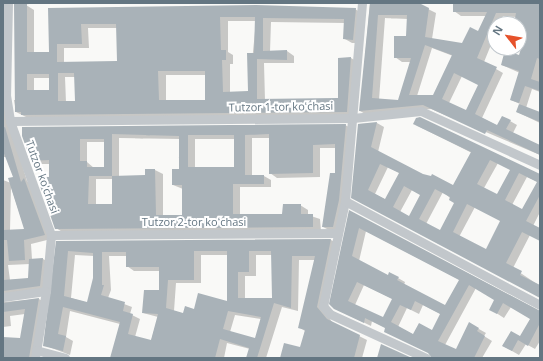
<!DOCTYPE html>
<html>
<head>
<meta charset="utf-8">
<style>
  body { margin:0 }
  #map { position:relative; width:543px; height:361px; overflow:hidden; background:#f9f9f7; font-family:"Open Sans",sans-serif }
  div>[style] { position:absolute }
  .shadow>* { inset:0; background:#0003 }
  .building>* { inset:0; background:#a9b2b8 }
  .minor>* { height:9px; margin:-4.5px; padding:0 4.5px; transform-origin:4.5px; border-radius:4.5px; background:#c2c7cb }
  span { translate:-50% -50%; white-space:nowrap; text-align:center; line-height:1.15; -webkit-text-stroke:4px #fff; paint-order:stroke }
  .street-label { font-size:11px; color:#647682 }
  .frame { position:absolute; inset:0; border:4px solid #647682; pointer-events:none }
  .north { position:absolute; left:487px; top:16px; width:40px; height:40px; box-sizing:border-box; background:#fff; border:1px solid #c1c8cd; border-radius:50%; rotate:301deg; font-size:11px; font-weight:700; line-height:16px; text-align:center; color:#647682 }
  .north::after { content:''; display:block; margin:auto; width:14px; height:18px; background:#e6522b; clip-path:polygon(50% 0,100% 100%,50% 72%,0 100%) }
</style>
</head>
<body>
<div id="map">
  <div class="shadow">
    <div style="clip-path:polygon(evenodd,370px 3px,428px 9px,436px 13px,432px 39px,463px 44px,479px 33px,486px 16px,461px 16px,454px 11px,454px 3px,540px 3px,540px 92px,532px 89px,526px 108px,540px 113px,540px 123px,517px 112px,520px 104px,511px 100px,520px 73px,502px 65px,520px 56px,525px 39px,519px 35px,519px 24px,515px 24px,516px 17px,503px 16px,500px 24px,495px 24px,495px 35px,484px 62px,503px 73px,482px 118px,498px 126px,510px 121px,517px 125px,513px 133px,540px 146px,540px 155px,431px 109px,367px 115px,360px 111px,370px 3px,385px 18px,408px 19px,407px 37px,395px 57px,402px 62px,411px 62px,399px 101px,379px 100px,385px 18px,370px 3px,432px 48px,453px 56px,434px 96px,417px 96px,432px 48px,370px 3px,462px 76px,479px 85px,466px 111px,449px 103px,462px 76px)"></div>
    <div style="clip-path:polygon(evenodd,26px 5px,34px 10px,34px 53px,50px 53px,49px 9px,355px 9px,363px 14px,360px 43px,352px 43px,345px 39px,345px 23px,271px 22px,270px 52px,287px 51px,294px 56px,294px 63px,264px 63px,265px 100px,339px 99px,339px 59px,351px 58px,359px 63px,354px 116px,30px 119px,16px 112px,14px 100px,16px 100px,26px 5px,228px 21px,256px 21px,249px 92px,230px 93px,230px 64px,233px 64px,233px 55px,228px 52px,228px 21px,26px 5px,88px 28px,117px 28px,118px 62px,64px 63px,64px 48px,89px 48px,88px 28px,26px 5px,166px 75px,206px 75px,206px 101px,166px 101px,166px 75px,26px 5px,65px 77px,76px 77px,76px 102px,66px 102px,65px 77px,26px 5px,34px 78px,50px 78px,50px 91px,34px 91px,34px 78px)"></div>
    <div style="clip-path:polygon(evenodd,3px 13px,8px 16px,8px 118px,27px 181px,31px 184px,51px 239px,31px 244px,32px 259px,43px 259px,50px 263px,48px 290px,9px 295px,4px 302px,39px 299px,46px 303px,37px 358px,3px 358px,3px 338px,21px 339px,25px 314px,10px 316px,11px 326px,3px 327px,3px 180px,11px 183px,14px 178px,7px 157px,3px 157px,3px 13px,11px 187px,25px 230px,10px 231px,11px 187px,3px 13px,30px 264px,29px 279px,10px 280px,8px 265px,30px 264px)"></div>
    <div style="clip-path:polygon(evenodd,377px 123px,384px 127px,378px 152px,423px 175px,454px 186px,472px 153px,414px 124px,540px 175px,540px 212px,533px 226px,540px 229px,540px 240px,530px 235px,513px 268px,540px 286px,540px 297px,360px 201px,359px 124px,377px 123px,498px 163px,511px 170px,497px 195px,484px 188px,498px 163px,377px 123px,388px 167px,400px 173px,386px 200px,375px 194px,388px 167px,377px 123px,527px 177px,538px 182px,523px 211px,512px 205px,527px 177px,377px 123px,412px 190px,422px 195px,410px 217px,400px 212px,412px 190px,377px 123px,443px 192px,456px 203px,440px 231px,426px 224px,443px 192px,377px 123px,475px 207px,502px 221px,486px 251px,459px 237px,475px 207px)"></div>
    <div style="clip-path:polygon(evenodd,345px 125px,353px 129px,341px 231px,331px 231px,323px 227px,336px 174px,336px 148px,320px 148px,320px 177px,277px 178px,270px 173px,270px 138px,252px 138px,252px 176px,264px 176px,271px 180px,271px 187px,240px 187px,240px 215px,283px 215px,300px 205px,308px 210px,308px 215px,320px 219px,321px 231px,64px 233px,56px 228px,50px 164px,39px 164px,31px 160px,23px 136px,345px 125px,119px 138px,180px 139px,180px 170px,173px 185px,183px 189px,183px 216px,163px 216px,163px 174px,155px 170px,146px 170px,146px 176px,119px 177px,119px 138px,345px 125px,195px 139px,235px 139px,235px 168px,195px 168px,195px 139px,345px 125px,87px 142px,105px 142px,105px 168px,94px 168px,87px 162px,87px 142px,345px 125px,96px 179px,113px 179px,113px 205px,96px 205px,96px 179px)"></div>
    <div style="clip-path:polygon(evenodd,350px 212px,540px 311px,540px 341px,535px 349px,526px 344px,519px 355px,503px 346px,521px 338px,531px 318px,511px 307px,504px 318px,490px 309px,496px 299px,476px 288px,445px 345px,457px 351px,470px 324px,486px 333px,484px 336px,492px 341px,482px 358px,432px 358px,430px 353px,386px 328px,372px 321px,371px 326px,334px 308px,350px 212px,366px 231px,460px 280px,445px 306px,404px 285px,405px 282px,398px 278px,388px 276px,359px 261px,366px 231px,350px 212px,364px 285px,393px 299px,383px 318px,355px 305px,364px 285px,350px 212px,423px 305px,441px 314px,432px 331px,414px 335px,398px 327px,407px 308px,419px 314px,423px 305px)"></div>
    <div style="clip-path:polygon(evenodd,331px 240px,338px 244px,324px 312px,333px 323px,367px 340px,362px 358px,281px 358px,301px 348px,305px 331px,299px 327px,315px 260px,299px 260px,298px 311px,282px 307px,266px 358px,247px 358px,250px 349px,227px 343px,224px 358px,111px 358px,120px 324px,70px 311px,66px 337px,73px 341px,70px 355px,44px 345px,57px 242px,331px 240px,75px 255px,94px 256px,94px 278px,88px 303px,71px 298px,75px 255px,331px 240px,201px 255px,228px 255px,228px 302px,184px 314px,174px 311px,176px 283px,201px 283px,201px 255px,331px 240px,256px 255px,272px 255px,273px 299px,245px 299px,245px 276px,256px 276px,256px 255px,331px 240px,109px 256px,127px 256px,127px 266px,134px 271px,160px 271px,160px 291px,143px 313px,158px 317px,151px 341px,135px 337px,140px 319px,130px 314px,132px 307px,108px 298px,111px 290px,109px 256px,331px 240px,235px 315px,261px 319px,256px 339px,230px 332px,235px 315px)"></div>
  </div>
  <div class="building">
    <div style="clip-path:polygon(evenodd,370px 3px,421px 4px,429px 8px,425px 37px,462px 43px,470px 27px,478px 31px,487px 12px,453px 12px,453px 3px,540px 3px,540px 59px,537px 58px,531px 79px,540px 82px,540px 91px,525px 86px,519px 103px,510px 100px,519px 71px,501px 65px,505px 50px,519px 55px,524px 39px,519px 34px,519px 24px,514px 24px,516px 13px,496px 13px,477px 58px,497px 67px,475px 114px,497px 125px,502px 116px,511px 120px,506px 129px,540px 145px,540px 155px,487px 130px,485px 134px,423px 105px,359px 111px,370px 3px,378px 15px,407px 15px,406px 36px,394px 36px,394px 58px,411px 58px,398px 100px,372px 98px,378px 15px,370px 3px,425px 45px,452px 55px,433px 95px,409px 95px,425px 45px,370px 3px,454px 73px,478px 85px,466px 110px,442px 99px,454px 73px)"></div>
    <div style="clip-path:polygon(evenodd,14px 4px,27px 4px,27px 52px,49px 52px,48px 8px,256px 5px,356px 8px,353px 40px,343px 39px,344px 19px,263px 18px,263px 51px,287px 50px,287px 60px,257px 59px,257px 99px,338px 98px,338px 58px,351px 57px,347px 112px,21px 115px,21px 112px,15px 112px,14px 4px,220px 17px,255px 17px,254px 53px,247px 53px,248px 91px,223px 92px,222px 60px,226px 60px,226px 50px,221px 50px,220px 17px,14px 4px,81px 24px,116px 24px,117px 61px,57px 62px,57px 44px,82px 44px,81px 24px,14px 4px,158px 71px,205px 71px,205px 100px,159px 100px,158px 71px,14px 4px,58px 73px,74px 73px,75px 101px,58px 101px,58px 73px,14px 4px,27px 74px,49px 74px,49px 90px,27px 90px,27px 74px)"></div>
    <div style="clip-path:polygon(519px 104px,540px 112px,540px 122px,516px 112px)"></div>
    <div style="clip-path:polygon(evenodd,420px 117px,540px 174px,540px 195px,526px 221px,540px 228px,540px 241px,522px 232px,506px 263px,522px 271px,520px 275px,540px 285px,540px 298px,351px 198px,358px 124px,377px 122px,371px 147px,423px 174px,431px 176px,432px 174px,453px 185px,471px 152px,413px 124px,416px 118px,420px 117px,490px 160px,510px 170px,497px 194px,477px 184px,490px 160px,420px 117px,380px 164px,399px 173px,385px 199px,368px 190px,380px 164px,420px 117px,519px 173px,537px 182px,522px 209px,505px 200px,519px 173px,420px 117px,404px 186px,420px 195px,409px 216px,393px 207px,404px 186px,420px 117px,435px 189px,450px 197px,449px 200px,454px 203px,440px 230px,419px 219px,435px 189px,420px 117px,467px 204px,500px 221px,486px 249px,453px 232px,467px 204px)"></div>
    <div style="clip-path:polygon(evenodd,346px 124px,339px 200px,333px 227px,322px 227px,330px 173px,335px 173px,335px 144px,313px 145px,313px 173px,269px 174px,269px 134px,245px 135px,245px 175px,264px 175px,264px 184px,233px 184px,233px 214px,282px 214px,283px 204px,301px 204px,301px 214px,313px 214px,313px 227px,55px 229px,37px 177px,49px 177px,49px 160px,31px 161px,22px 136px,22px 127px,346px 124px,112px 134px,179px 136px,179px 169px,172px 169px,172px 185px,182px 185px,182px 215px,156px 215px,155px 169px,145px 169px,145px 175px,112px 176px,112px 134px,346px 124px,188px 135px,234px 135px,234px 167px,188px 167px,188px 135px,346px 124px,80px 139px,104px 139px,104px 167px,87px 167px,87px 161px,80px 161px,80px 139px,346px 124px,89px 176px,112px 176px,112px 204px,88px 204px,89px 176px)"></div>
    <div style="clip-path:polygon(5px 127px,21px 182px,24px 178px,45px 235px,24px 240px,25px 260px,9px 261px,7px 240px,3px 240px,3px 230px,24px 229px,8px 178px,13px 177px,3px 151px,3px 128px)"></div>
    <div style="clip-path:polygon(evenodd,349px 210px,540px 311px,540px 323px,528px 346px,518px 340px,512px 351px,502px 346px,511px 331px,520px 336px,530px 319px,503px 303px,497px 314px,489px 310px,494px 300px,469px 285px,438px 341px,456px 349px,469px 322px,479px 328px,477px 331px,485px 336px,474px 358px,432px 358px,428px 353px,384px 332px,385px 328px,365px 318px,364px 323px,334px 309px,329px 304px,349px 210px,359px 228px,459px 280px,445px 305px,397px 280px,399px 277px,389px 272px,388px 275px,352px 256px,359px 228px,349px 210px,357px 282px,392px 299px,383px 317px,348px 301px,357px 282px,349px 210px,415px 301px,440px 314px,432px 330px,419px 323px,413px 334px,391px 322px,400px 305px,411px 310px,415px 301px)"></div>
    <div style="clip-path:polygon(evenodd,331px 239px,317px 307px,327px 319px,360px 335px,354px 358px,280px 358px,284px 343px,300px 347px,305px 330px,298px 328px,315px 256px,292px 256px,291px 308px,274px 303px,257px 358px,246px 358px,249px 348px,220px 339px,215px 358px,110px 358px,120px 322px,63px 307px,58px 334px,66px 336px,63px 351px,43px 346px,56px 241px,331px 239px,68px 251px,93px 253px,93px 278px,87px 302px,64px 296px,68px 251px,331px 239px,194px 251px,227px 251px,227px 301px,198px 293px,194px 309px,185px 306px,183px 313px,166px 308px,168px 280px,194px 280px,194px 251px,331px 239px,249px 251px,271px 251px,272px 298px,238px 298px,238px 272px,249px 272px,249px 251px,331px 239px,102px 252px,126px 252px,126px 267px,159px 267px,159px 290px,144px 290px,142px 313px,158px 314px,151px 340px,128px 334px,133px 314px,123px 311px,125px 302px,101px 295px,104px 285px,102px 285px,102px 252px,331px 239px,228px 311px,261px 317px,255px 338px,223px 329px,228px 311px)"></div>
    <div style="clip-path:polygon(43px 258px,40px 286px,3px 291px,3px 280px,28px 278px,29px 259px)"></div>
    <div style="clip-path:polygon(39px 298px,29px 358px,3px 358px,3px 337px,20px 338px,25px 309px,3px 312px,3px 303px)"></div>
    <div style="clip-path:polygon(381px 344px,412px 358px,377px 358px)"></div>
  </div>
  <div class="minor">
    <div style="left:8px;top:3px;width:92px;rotate:91.2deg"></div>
    <div style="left:6px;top:95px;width:26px;rotate:81deg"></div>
    <div style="left:10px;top:121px;width:121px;rotate:70.2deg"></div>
    <div style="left:51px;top:235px;width:56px;rotate:95.1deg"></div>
    <div style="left:46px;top:291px;width:68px;rotate:99.3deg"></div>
    <div style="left:362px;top:3px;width:199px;rotate:94.9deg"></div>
    <div style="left:345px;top:201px;width:107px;rotate:101.8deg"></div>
    <div style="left:323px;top:306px;width:11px;rotate:49deg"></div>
    <div style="left:330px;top:314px;width:106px;rotate:24.6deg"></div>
    <div style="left:10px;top:121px;width:343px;rotate:-0.5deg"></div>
    <div style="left:353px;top:118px;width:68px;rotate:-5.9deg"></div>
    <div style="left:421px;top:111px;width:131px;rotate:24.4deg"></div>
    <div style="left:345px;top:201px;width:221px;rotate:28.1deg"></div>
    <div style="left:51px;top:235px;width:287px;rotate:-0.4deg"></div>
    <div style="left:3px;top:297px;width:43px;rotate:-7.9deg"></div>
    <div style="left:36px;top:350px;width:30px;rotate:15deg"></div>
  </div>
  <div class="street-label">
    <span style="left:281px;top:107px;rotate:-1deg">Tutzor 1-tor koʻchasi</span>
    <span style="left:42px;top:177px;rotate:70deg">Tutzor koʻchasi</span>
    <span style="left:194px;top:222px">Tutzor 2-tor koʻchasi</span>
  </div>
  <div class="frame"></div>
  <div class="north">N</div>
</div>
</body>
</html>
